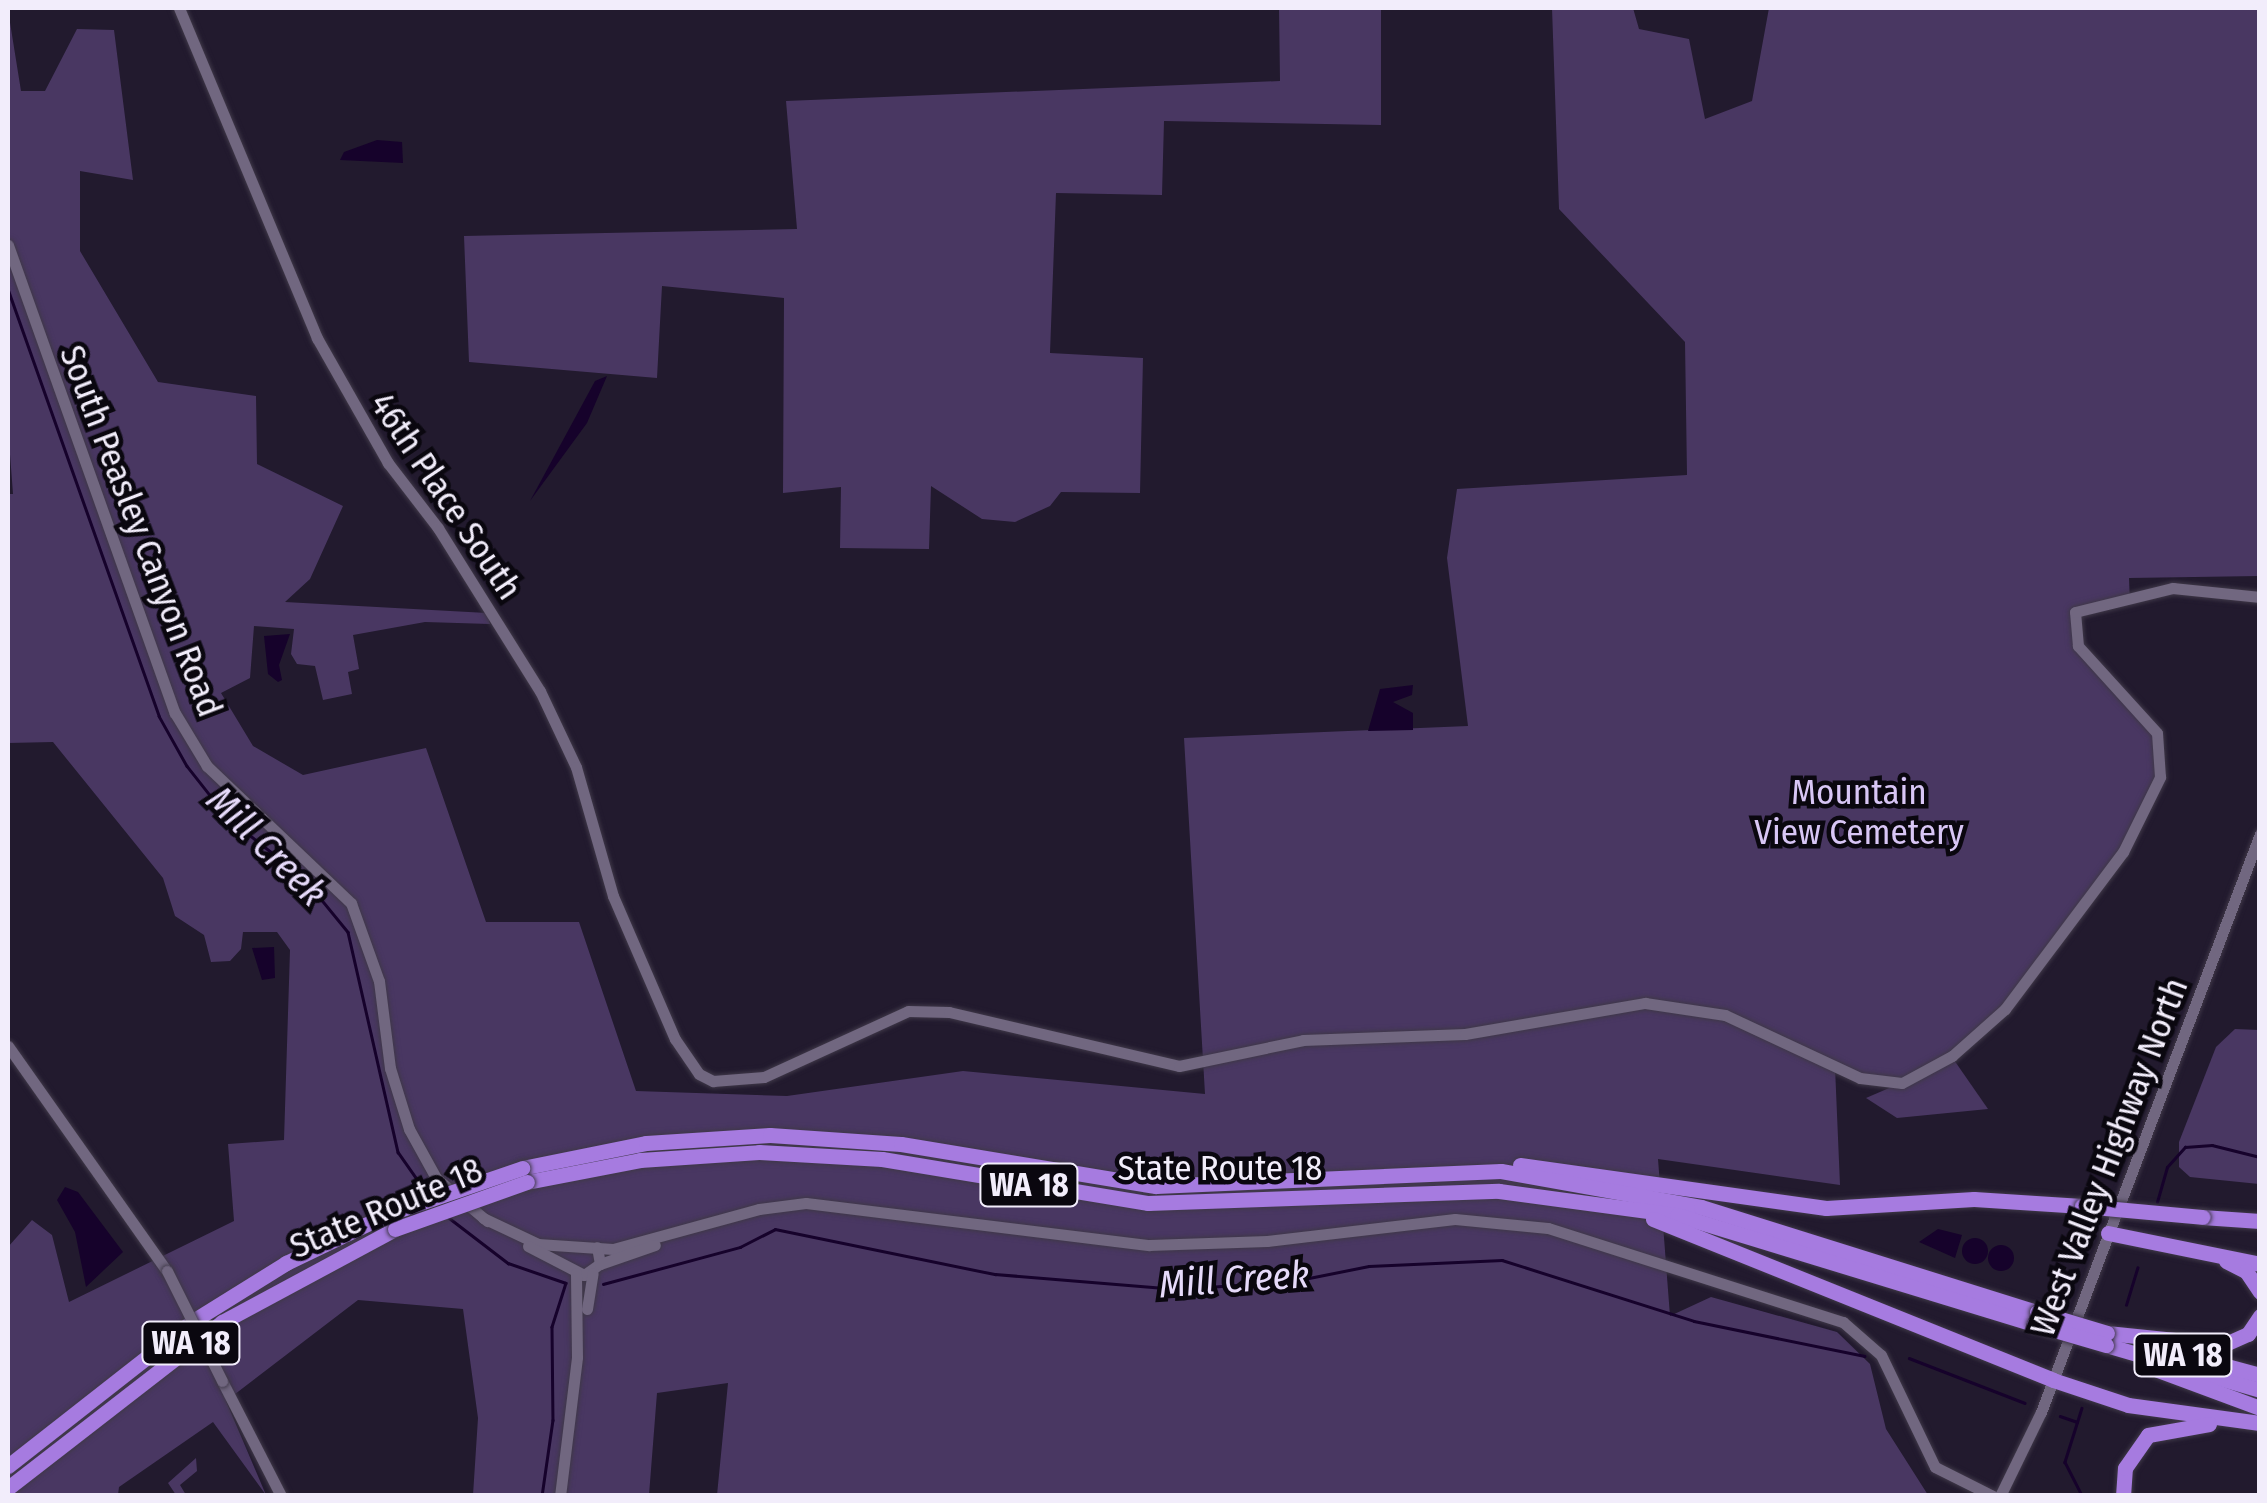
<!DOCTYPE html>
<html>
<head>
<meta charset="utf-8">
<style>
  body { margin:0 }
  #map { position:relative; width:2267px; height:1503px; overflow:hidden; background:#221a2e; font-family:"Fira Sans Condensed",sans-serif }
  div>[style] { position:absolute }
  .green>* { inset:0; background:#493762 }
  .water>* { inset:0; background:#16022b }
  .round { border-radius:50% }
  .stream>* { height:2.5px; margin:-1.25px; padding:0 1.25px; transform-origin:1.25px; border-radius:1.25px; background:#16022b }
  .roads { filter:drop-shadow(0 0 2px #3f3848) drop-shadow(0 0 2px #3f3848) }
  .secondary>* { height:11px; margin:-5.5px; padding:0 5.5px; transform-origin:5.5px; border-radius:5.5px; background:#716780 }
  .highway>* { height:15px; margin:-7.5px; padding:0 7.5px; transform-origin:7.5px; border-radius:7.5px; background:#a67be0 }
  .bridges { filter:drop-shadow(0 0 2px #3f3848) drop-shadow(0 0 2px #3f3848) }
  .secondary-bridge>* { height:11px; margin:-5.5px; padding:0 5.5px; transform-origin:5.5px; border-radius:5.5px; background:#716780 }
  .highway-bridge>* { height:15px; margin:-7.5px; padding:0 7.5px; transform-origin:7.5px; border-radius:7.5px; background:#a67be0 }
  span { translate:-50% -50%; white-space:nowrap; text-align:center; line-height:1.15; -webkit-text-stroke:9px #0a070f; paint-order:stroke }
  .shield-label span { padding:2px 8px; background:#0a070f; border:2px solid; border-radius:8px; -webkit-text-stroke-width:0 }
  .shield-label { font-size:32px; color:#f2edfb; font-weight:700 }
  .street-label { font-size:35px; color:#f2edfb }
  .park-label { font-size:35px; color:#d8c6f5 }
  .water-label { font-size:38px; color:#e6dafa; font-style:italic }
  .frame { position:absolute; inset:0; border:10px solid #f2edfb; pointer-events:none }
</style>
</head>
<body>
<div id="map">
  <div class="green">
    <div style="clip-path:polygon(1279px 8px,1381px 8px,1381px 125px,1164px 121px,1162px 195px,1056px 193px,1050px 353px,1143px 358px,1140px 493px,1061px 492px,1050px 506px,1015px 522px,982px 519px,931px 486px,929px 549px,840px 548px,841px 487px,783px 493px,784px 298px,662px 286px,657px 378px,469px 362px,464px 236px,797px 229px,786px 101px,1280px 81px)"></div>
    <div style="clip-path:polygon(1552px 8px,1633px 8px,1639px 29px,1689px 39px,1705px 119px,1752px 101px,1769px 8px,2259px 8px,2259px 576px,2129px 578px,2130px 604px,2083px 607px,2073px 635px,2157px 733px,2163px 754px,2142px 819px,1987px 1027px,1902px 1083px,1835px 1067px,1840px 1185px,1658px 1159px,1670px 1316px,1711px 1297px,1837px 1332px,1870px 1364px,1886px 1429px,1928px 1495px,717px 1495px,728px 1383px,657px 1393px,649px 1495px,473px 1495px,478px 1418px,463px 1309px,358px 1300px,226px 1401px,266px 1495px,213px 1422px,119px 1487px,118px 1495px,8px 1495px,8px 1247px,32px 1220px,52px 1235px,69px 1302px,234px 1221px,228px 1144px,284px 1140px,290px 950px,277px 932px,243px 932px,241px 949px,230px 961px,211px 962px,204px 935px,175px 916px,163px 878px,53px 742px,8px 743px,8px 494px,13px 494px,8px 428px,8px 10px,21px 91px,45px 91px,77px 29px,114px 30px,133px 180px,80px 171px,80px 251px,158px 382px,256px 396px,257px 464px,343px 506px,310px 579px,285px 602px,487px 613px,490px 624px,425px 622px,353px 635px,359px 669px,348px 672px,352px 694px,323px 700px,315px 666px,297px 664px,291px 654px,294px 629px,254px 626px,250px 678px,221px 693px,253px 746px,303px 775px,426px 748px,486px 922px,579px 922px,636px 1091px,787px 1096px,963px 1071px,1205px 1094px,1184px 738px,1468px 726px,1447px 558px,1457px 489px,1687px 475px,1685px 342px,1559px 209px)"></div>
    <div style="clip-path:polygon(2235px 1029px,2259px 1030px,2259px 1184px,2190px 1177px,2179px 1167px,2179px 1142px,2216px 1047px)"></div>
    <div style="clip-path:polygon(1954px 1060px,1988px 1109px,1897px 1118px,1866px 1098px)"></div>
    <div style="clip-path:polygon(196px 1458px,197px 1471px,180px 1485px,186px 1495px,176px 1495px,168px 1483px)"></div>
  </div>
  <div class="water">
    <div style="clip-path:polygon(377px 140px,402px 142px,403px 163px,340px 160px,344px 152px)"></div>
    <div style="clip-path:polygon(607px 376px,587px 423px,530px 501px,595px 381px)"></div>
    <div style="clip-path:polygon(290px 634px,279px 665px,282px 680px,278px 682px,268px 674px,264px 636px)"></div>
    <div style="clip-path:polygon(1413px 685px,1412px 695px,1393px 702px,1413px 713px,1413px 730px,1368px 731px,1380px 689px)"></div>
    <div style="clip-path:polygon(274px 947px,275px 978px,262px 980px,252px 948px)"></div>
    <div style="clip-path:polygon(65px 1187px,78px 1192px,123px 1252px,86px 1287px,75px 1232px,57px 1200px)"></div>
    <div style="clip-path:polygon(1938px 1229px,1962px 1235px,1955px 1258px,1919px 1242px)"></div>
    <div class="round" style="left:1962px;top:1238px;width:26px;height:26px"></div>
    <div class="round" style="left:1988px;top:1245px;width:26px;height:26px"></div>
  </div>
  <div class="stream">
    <div style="left:8px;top:289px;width:453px;rotate:70.5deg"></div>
    <div style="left:159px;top:716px;width:57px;rotate:60.8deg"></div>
    <div style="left:187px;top:766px;width:66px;rotate:51.7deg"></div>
    <div style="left:228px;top:818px;width:95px;rotate:38.2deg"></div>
    <div style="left:303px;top:877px;width:71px;rotate:50.7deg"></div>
    <div style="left:348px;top:932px;width:226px;rotate:77.2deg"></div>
    <div style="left:398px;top:1152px;width:49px;rotate:55deg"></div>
    <div style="left:2157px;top:1202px;width:36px;rotate:-74deg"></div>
    <div style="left:2167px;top:1167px;width:27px;rotate:-48deg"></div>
    <div style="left:2185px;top:1147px;width:27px;rotate:-4deg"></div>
    <div style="left:2212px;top:1145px;width:49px;rotate:14deg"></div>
    <div style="left:448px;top:1217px;width:76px;rotate:37.5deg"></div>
    <div style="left:508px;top:1263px;width:61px;rotate:19deg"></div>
    <div style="left:566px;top:1283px;width:46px;rotate:107.7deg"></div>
    <div style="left:552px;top:1327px;width:93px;rotate:89.4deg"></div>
    <div style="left:553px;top:1420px;width:77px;rotate:98.2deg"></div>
    <div style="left:603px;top:1284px;width:142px;rotate:-15.1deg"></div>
    <div style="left:740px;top:1247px;width:39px;rotate:-27deg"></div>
    <div style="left:775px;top:1229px;width:225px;rotate:11.6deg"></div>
    <div style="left:995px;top:1274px;width:185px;rotate:4.7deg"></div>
    <div style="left:1179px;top:1289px;width:115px;rotate:-4deg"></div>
    <div style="left:1294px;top:1281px;width:76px;rotate:-11.3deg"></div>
    <div style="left:1369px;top:1266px;width:133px;rotate:-2.6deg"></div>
    <div style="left:1502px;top:1260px;width:201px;rotate:17.6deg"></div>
    <div style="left:1694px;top:1321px;width:174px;rotate:11.6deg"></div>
    <div style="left:2126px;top:1305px;width:39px;rotate:-73deg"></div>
    <div style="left:1909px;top:1358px;width:124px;rotate:21.2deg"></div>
    <div style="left:2082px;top:1408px;width:57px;rotate:107.5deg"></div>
    <div style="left:2065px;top:1462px;width:38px;rotate:63deg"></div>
    <div style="left:2060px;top:1416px;width:18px;rotate:19deg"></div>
  </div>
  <div class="roads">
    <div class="secondary">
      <div style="left:179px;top:8px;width:358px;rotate:67.3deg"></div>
      <div style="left:317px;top:338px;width:144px;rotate:60.4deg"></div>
      <div style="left:388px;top:463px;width:82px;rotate:52.4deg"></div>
      <div style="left:438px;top:528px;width:192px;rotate:58deg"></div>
      <div style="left:540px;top:691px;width:84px;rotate:64.7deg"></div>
      <div style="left:576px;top:767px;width:134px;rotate:74deg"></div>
      <div style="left:613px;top:896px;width:156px;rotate:66.6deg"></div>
      <div style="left:675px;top:1039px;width:42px;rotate:55.6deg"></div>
      <div style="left:699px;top:1074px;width:16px;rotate:27deg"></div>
      <div style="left:713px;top:1081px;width:51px;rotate:-4.5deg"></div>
      <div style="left:764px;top:1077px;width:158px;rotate:-24.6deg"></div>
      <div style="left:908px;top:1011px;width:41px;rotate:1.4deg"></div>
      <div style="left:949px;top:1012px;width:236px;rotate:13.2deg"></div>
      <div style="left:1179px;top:1066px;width:127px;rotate:-11.8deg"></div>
      <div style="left:1303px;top:1040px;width:162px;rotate:-2.1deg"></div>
      <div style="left:1465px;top:1034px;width:183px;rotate:-9.8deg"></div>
      <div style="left:1645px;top:1003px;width:81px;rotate:8.5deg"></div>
      <div style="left:1725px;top:1015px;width:149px;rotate:25deg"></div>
      <div style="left:1860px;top:1078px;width:42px;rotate:6.8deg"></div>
      <div style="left:1902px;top:1083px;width:57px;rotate:-28.4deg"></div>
      <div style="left:1952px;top:1056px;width:71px;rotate:-41.6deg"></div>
      <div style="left:2005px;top:1009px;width:196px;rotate:-53.1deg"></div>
      <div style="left:2123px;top:852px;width:84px;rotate:-63.7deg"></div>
      <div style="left:2160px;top:777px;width:44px;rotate:-93.9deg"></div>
      <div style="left:2157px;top:733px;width:118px;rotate:-132.2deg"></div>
      <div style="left:2078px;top:646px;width:34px;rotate:-95deg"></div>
      <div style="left:2075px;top:612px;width:101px;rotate:-13.8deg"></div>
      <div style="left:2173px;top:588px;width:87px;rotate:5.9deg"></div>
      <div style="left:8px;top:245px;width:497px;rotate:70.4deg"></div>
      <div style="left:175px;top:713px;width:62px;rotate:58.9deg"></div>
      <div style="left:207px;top:766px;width:199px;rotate:43.6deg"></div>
      <div style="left:351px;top:903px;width:83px;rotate:70.3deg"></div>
      <div style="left:379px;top:981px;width:88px;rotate:82.8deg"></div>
      <div style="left:390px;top:1068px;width:64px;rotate:72.7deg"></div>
      <div style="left:409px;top:1129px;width:56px;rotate:61.1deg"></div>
      <div style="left:436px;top:1178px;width:67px;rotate:40.1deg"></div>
      <div style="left:8px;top:1046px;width:276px;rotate:54.8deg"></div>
      <div style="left:483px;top:1218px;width:61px;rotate:25.3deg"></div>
      <div style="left:538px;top:1244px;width:75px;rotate:3.8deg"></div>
      <div style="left:613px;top:1249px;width:151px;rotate:-15.3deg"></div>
      <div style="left:759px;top:1209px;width:47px;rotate:-7.3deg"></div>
      <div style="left:806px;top:1203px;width:346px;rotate:7deg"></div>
      <div style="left:1149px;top:1245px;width:118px;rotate:-1.9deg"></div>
      <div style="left:1267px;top:1241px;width:189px;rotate:-6.7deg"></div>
      <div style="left:1455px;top:1219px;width:93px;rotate:5.5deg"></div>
      <div style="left:1548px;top:1228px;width:310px;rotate:17.7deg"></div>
      <div style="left:1843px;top:1322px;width:50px;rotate:41deg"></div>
      <div style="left:1881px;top:1355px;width:124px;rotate:64.3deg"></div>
      <div style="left:1935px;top:1467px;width:65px;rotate:26.6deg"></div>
      <div style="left:528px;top:1246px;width:63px;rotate:27.4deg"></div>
      <div style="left:584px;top:1275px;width:19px;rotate:-35deg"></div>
      <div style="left:600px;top:1264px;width:17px;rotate:-100deg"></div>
      <div style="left:600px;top:1264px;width:58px;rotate:-19.1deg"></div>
      <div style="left:587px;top:1309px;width:36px;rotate:-81deg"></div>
      <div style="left:222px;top:1381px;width:129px;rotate:62.8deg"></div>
      <div style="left:560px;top:1496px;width:140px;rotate:-83deg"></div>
      <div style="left:577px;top:1357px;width:84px;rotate:-90.7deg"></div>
      <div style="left:2000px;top:1496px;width:93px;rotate:-64deg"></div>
      <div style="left:2041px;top:1412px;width:618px;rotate:-69.25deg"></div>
    </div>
    <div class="highway">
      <div style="left:1520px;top:1165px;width:309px;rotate:8deg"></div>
      <div style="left:1826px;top:1208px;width:148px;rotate:-3.5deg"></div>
      <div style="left:1974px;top:1199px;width:108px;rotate:3.7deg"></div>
      <div style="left:522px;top:1168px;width:126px;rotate:-11.4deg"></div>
      <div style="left:646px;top:1143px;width:124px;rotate:-3.7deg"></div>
      <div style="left:770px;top:1135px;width:131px;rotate:3.9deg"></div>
      <div style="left:901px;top:1144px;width:258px;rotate:9.4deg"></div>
      <div style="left:1156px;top:1186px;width:345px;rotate:-2.5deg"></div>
      <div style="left:1501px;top:1171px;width:203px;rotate:10.2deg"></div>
      <div style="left:1701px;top:1207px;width:352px;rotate:17.4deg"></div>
      <div style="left:527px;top:1182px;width:115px;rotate:-11deg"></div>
      <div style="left:640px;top:1160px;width:119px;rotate:-3.8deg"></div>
      <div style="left:759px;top:1152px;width:123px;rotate:3.3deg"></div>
      <div style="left:882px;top:1159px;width:270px;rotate:9.4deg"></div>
      <div style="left:1148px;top:1203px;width:351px;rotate:-2deg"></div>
      <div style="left:1499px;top:1191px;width:180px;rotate:7.7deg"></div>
      <div style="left:1677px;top:1215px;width:373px;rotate:17deg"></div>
      <div style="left:2202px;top:1217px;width:58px;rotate:3.9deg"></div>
      <div style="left:1653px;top:1219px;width:431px;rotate:21.9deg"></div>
      <div style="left:2053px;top:1380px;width:79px;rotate:18.4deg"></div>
      <div style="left:2128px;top:1405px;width:133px;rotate:7.8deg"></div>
      <div style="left:2108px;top:1233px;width:155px;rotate:11.5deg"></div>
      <div style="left:2226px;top:1261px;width:22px;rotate:27deg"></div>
      <div style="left:2246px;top:1271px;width:25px;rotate:56deg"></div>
      <div style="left:2107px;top:1333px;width:117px;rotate:5.9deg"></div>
      <div style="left:2223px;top:1345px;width:27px;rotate:-24deg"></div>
      <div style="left:2248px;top:1334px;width:22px;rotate:-56deg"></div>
      <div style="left:2106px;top:1345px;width:160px;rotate:16.3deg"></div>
      <div style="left:2149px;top:1345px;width:115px;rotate:15.1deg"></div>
      <div style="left:2155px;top:1369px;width:112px;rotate:20.4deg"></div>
      <div style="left:8px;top:1466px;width:235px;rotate:-38.1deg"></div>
      <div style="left:193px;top:1321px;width:110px;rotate:-31.9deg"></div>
      <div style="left:286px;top:1263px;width:113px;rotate:-25.7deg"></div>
      <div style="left:8px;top:1488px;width:271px;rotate:-37.8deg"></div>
      <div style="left:222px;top:1322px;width:196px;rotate:-28.3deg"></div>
      <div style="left:2123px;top:1496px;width:28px;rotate:-86deg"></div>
      <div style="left:2125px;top:1468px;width:40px;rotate:-55.1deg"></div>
      <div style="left:2148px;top:1435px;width:62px;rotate:-10.2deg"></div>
    </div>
  </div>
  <div class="bridges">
    <div class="secondary-bridge">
      <div style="left:167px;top:1271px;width:123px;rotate:63.4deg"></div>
    </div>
    <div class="highway-bridge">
      <div style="left:2082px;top:1206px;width:121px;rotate:5.2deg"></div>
      <div style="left:388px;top:1214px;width:142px;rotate:-18.9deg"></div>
      <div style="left:395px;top:1229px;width:140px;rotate:-19.6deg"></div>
      <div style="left:2037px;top:1312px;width:73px;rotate:16.7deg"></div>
      <div style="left:2034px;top:1324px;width:75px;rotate:16.3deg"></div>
    </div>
  </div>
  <div class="shield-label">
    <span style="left:1029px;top:1185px">WA 18</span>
    <span style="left:191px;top:1343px">WA 18</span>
    <span style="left:2183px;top:1355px">WA 18</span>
  </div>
  <div class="street-label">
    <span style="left:446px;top:496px;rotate:56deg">46th Place South</span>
    <span style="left:141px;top:531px;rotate:69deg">South Peasley Canyon Road</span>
    <span style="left:2109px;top:1157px;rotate:-69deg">West Valley Highway North</span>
    <span style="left:1220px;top:1168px">State Route 18</span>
    <span style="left:386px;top:1208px;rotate:-23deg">State Route 18</span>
  </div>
  <div class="park-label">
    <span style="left:1859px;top:812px">Mountain<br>View Cemetery</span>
  </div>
  <div class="water-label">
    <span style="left:266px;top:847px;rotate:45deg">Mill Creek</span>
    <span style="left:1234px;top:1280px;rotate:-4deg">Mill Creek</span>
  </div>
  <div class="frame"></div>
</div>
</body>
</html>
